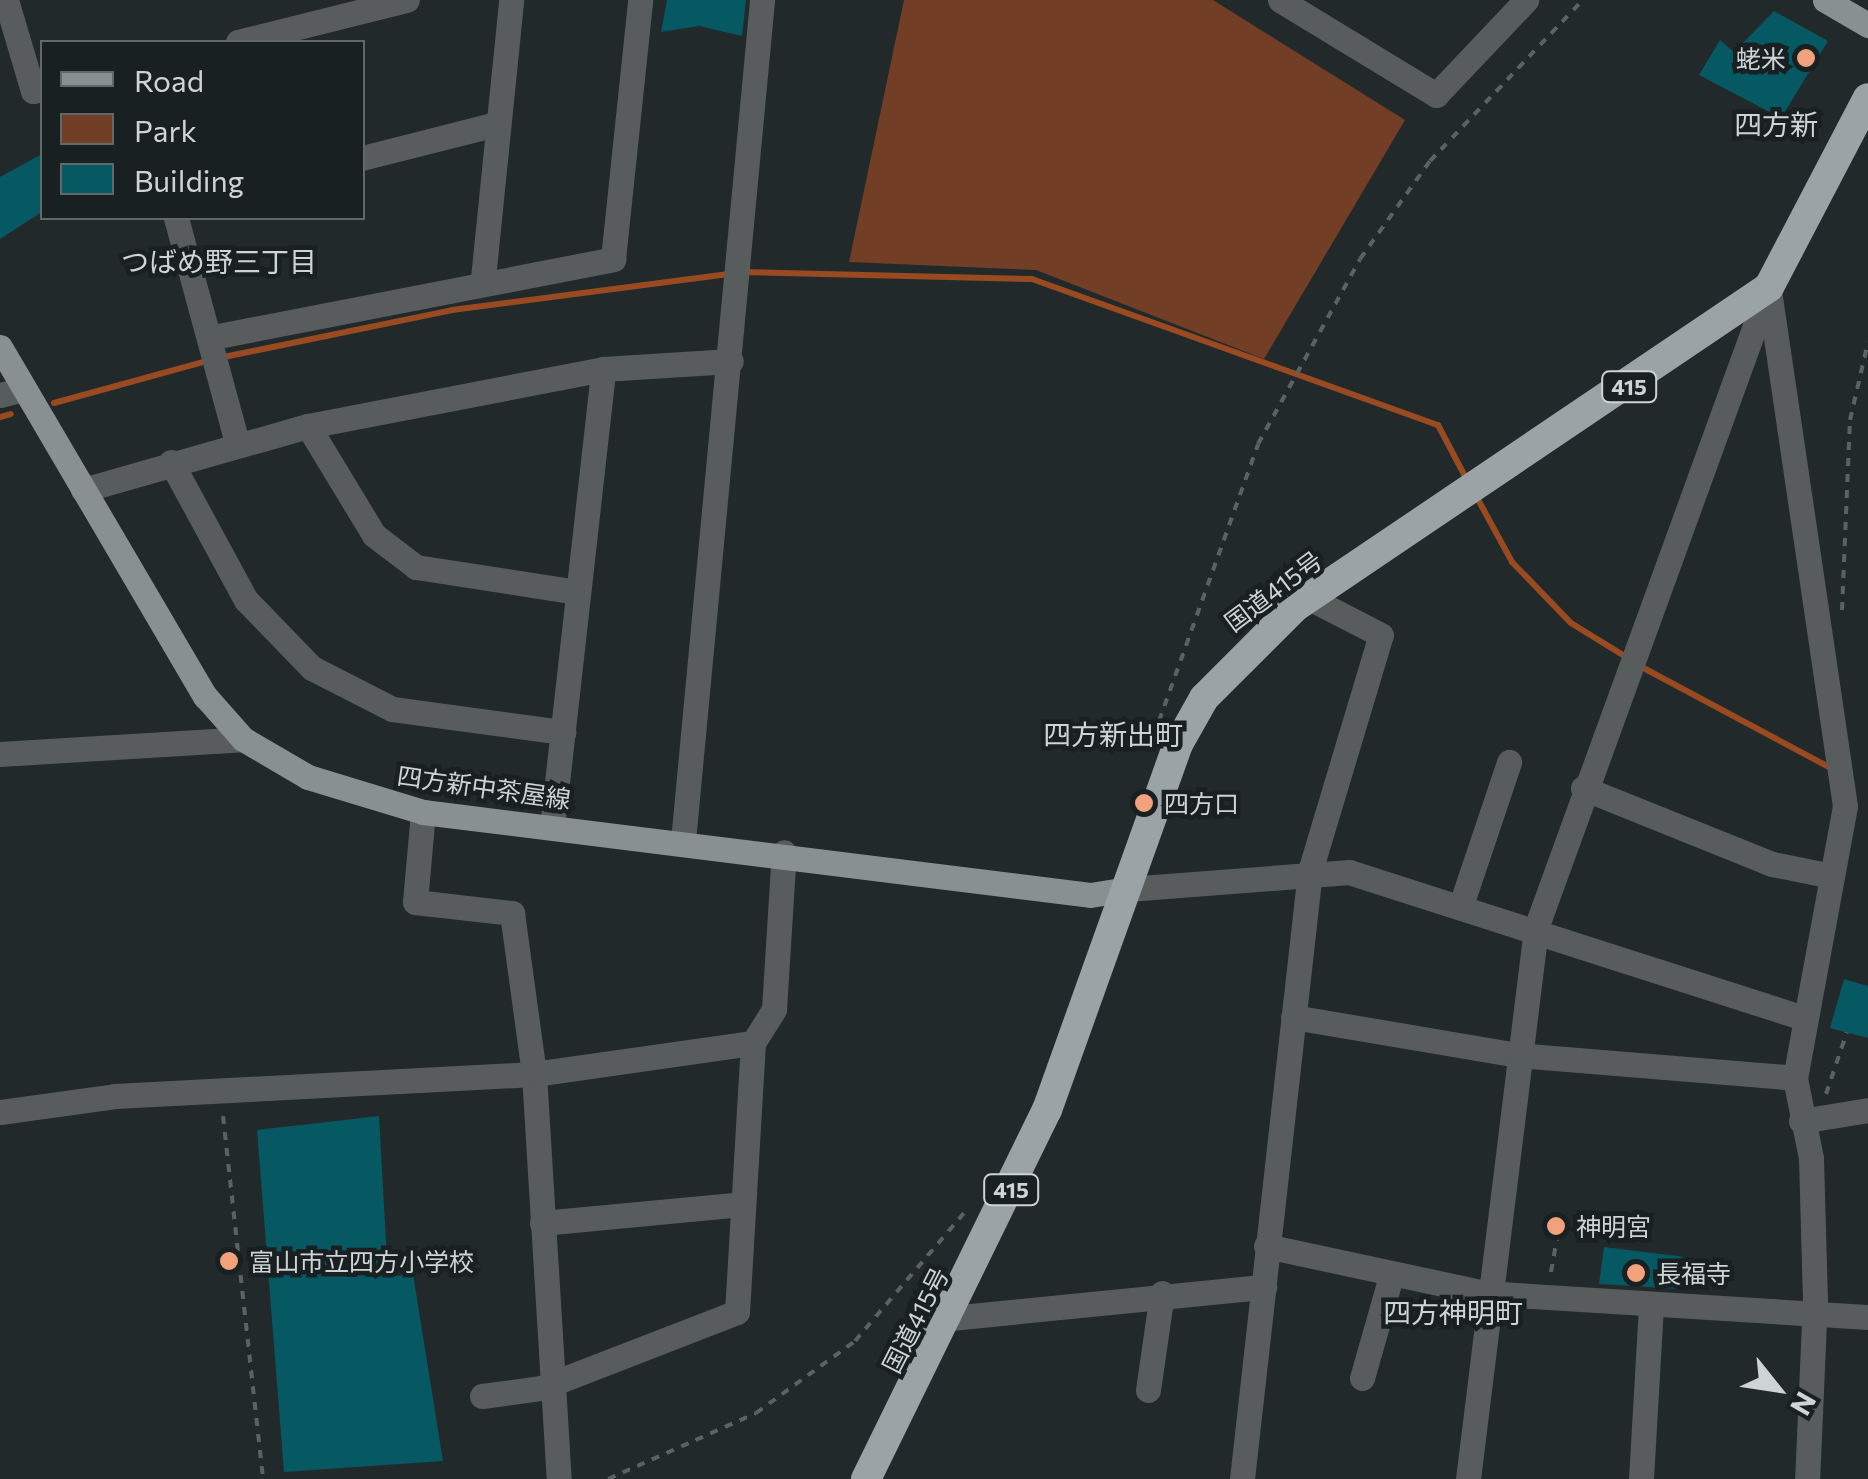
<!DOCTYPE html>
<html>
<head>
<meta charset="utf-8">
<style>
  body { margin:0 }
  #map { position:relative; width:1868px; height:1479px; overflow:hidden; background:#21292b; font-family:Commissioner,"Noto Sans JP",sans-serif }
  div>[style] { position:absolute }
  .green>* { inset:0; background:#723e25 }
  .stream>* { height:6px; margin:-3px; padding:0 3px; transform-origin:3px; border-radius:3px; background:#994a21 }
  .building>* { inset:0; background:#065863 }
  .path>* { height:4px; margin-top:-2px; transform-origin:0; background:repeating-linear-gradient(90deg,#5b6264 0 8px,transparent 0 16px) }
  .minor>* { height:25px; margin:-12.5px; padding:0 12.5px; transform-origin:12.5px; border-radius:12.5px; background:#585c5d }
  .major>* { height:25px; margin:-12.5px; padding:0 12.5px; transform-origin:12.5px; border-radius:12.5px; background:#889091 }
  .highway>* { height:30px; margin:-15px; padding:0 15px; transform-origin:15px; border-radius:15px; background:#9aa4a6 }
  .dots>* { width:28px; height:28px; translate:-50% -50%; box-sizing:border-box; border:5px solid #182021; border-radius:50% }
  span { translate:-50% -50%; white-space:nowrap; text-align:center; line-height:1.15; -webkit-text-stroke:9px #182021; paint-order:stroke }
  .shield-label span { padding:2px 8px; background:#182021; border:2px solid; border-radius:8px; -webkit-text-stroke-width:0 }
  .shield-label { font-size:22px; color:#ced3d4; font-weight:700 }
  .poi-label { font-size:25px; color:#ced3d4 }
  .right { translate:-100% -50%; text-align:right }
  .left { translate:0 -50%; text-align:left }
  .street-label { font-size:25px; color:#ced3d4 }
  .neighbourhood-label { font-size:28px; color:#ced3d4 }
  .legend { position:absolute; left:40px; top:40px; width:325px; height:180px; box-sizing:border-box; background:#182021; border:2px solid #616869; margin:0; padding:12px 18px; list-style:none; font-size:30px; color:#ced3d4 }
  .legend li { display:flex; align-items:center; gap:20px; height:50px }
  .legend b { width:50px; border:2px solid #616869 }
  .north { position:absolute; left:1728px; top:1339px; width:100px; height:100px; -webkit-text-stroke:8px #182021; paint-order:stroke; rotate:120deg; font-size:28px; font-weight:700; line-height:40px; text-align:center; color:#ced3d4 }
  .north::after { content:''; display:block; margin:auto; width:35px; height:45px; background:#ced3d4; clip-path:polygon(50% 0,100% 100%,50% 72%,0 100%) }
</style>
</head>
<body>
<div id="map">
  <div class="green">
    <div style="clip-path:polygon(904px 0,1213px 0,1405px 120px,1264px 359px,1036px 270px,849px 262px)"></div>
  </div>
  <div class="stream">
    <div style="left:742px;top:272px;width:290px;rotate:1.4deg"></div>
    <div style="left:1032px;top:279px;width:431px;rotate:19.8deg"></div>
    <div style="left:1438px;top:425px;width:60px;rotate:62.2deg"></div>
    <div style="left:219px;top:358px;width:238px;rotate:-11.6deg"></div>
    <div style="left:452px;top:310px;width:279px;rotate:-7.4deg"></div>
    <div style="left:54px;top:403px;width:159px;rotate:-15.4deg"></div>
    <div style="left:0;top:417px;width:11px;rotate:-15deg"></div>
    <div style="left:1475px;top:494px;width:77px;rotate:61.4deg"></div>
    <div style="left:1512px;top:562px;width:85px;rotate:46deg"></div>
    <div style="left:1571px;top:623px;width:65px;rotate:31.7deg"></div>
    <div style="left:1636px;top:664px;width:223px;rotate:28.1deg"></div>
  </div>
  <div class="building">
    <div style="clip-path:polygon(667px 0,746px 0,742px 36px,699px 26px,661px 32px)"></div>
    <div style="clip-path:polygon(1774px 11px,1828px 41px,1781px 118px,1699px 75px,1720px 40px,1734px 52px)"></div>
    <div style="clip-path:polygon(42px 154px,42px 212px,0 239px,0 177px)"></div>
    <div style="clip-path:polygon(1844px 979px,1868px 986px,1868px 1038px,1830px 1028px)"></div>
    <div style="clip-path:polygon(379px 1116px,388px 1277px,413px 1274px,443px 1461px,284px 1472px,257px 1130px)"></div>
    <div style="clip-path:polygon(1604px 1247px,1685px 1257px,1681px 1289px,1599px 1284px)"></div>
  </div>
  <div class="path">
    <div style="left:1842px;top:610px;width:190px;rotate:-87.6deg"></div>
    <div style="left:1850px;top:420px;width:80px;rotate:-77deg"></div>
    <div style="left:1159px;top:721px;width:294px;rotate:-70.3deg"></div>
    <div style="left:1258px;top:444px;width:211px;rotate:-61.1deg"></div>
    <div style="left:1360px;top:259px;width:120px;rotate:-54.5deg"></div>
    <div style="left:1430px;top:161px;width:222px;rotate:-46.5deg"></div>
    <div style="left:1826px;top:1094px;width:65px;rotate:-71.3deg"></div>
    <div style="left:223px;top:1116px;width:365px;rotate:83.7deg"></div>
    <div style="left:1551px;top:1272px;width:35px;rotate:-80deg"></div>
    <div style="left:608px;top:1479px;width:162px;rotate:-24deg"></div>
    <div style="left:756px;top:1413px;width:122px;rotate:-36deg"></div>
    <div style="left:855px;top:1341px;width:175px;rotate:-49.6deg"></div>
  </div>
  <div class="minor">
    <div style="left:6px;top:0;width:95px;rotate:73.5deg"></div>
    <div style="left:33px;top:91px;width:9px;rotate:-13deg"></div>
    <div style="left:1280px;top:0;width:183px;rotate:31.3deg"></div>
    <div style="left:1436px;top:95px;width:131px;rotate:-46.5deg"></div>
    <div style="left:238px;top:42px;width:174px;rotate:-14deg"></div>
    <div style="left:362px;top:158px;width:138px;rotate:-14.2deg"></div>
    <div style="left:176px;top:218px;width:233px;rotate:74.8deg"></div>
    <div style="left:483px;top:278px;width:279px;rotate:-84.2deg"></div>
    <div style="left:1770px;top:297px;width:514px;rotate:81.62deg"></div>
    <div style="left:1845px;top:806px;width:277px;rotate:100.4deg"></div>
    <div style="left:1795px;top:1078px;width:82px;rotate:78.7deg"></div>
    <div style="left:1811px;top:1158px;width:141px;rotate:88.4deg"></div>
    <div style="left:1815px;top:1299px;width:180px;rotate:92.5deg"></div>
    <div style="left:213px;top:337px;width:408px;rotate:-11deg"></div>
    <div style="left:613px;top:259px;width:260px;rotate:-84deg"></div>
    <div style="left:0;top:395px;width:25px;rotate:-14deg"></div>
    <div style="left:308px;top:426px;width:127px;rotate:58.8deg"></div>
    <div style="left:374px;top:535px;width:53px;rotate:37.3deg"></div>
    <div style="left:416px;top:567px;width:164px;rotate:8.8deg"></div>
    <div style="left:171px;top:462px;width:157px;rotate:61.5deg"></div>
    <div style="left:246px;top:600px;width:95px;rotate:45.9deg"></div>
    <div style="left:312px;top:668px;width:90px;rotate:27.1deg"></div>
    <div style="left:392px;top:709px;width:173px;rotate:7.7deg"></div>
    <div style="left:83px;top:490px;width:234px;rotate:-15.9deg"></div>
    <div style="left:308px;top:426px;width:300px;rotate:-10.9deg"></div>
    <div style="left:603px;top:369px;width:128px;rotate:-3.6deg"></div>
    <div style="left:0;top:754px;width:243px;rotate:-3.5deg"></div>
    <div style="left:1583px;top:788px;width:204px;rotate:21.9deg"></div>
    <div style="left:1772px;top:864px;width:61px;rotate:11.3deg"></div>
    <div style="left:423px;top:812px;width:90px;rotate:95.1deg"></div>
    <div style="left:415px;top:902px;width:98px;rotate:6.5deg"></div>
    <div style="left:512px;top:913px;width:162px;rotate:82.2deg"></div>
    <div style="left:534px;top:1074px;width:406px;rotate:86.5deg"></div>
    <div style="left:552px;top:827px;width:461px;rotate:-83.6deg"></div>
    <div style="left:683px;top:841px;width:845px;rotate:-84.63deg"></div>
    <div style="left:1128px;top:889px;width:222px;rotate:-4.4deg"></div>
    <div style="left:1349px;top:872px;width:475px;rotate:17.8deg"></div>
    <div style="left:1461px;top:905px;width:151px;rotate:-71.4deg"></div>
    <div style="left:1293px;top:1017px;width:228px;rotate:9.6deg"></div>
    <div style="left:1518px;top:1055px;width:278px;rotate:4.7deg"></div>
    <div style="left:0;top:1112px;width:116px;rotate:-7.9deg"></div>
    <div style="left:115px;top:1096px;width:420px;rotate:-3deg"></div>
    <div style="left:534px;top:1074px;width:221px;rotate:-8.1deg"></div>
    <div style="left:1801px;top:1121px;width:68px;rotate:-9.3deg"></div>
    <div style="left:542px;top:1223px;width:201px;rotate:-5.4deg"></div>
    <div style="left:1266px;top:1246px;width:224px;rotate:12.1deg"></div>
    <div style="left:1485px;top:1293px;width:384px;rotate:3.6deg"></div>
    <div style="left:951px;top:1318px;width:315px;rotate:-5.7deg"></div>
    <div style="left:1362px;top:1378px;width:109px;rotate:-74.1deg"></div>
    <div style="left:1148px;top:1390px;width:98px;rotate:-81.8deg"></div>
    <div style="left:482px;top:1396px;width:60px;rotate:-7.7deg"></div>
    <div style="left:541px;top:1388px;width:210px;rotate:-21.2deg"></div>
    <div style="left:737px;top:1312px;width:269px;rotate:-86.6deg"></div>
    <div style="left:753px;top:1043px;width:40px;rotate:-58deg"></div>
    <div style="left:774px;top:1009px;width:157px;rotate:-86.4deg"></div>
    <div style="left:1242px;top:1479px;width:612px;rotate:-83.62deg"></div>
    <div style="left:1310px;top:871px;width:246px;rotate:-73.3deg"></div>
    <div style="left:1381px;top:635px;width:81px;rotate:-152.8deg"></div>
    <div style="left:1468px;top:1479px;width:555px;rotate:-82.96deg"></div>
    <div style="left:1536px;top:928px;width:682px;rotate:-70.02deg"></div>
    <div style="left:1641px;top:1479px;width:172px;rotate:-86.7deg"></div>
  </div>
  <div class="major">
    <div style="left:1825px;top:0;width:50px;rotate:30.2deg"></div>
    <div style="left:0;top:347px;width:405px;rotate:59.6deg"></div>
    <div style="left:205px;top:696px;width:57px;rotate:48.5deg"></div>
    <div style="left:243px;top:739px;width:75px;rotate:30.3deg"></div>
    <div style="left:308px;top:777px;width:120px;rotate:16.9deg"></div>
    <div style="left:423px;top:812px;width:672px;rotate:7.09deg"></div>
    <div style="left:1090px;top:895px;width:38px;rotate:-9deg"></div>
  </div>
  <div class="highway">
    <div style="left:866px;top:1479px;width:411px;rotate:-63.9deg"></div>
    <div style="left:1047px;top:1110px;width:387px;rotate:-70.3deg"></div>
    <div style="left:1177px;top:746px;width:55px;rotate:-60.6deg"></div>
    <div style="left:1204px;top:698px;width:129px;rotate:-45deg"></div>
    <div style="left:1295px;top:607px;width:572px;rotate:-34.02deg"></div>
    <div style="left:1769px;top:287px;width:213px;rotate:-62.4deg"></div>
  </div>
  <div class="dots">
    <div style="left:1806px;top:58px;background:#f1a17c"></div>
    <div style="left:1144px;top:803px;background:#f1a17c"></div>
    <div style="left:1556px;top:1226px;background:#f1a17c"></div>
    <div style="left:229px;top:1261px;background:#f1a17c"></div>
    <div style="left:1636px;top:1273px;background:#f1a17c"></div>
  </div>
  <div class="shield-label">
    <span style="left:1629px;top:387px">415</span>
    <span style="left:1011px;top:1190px">415</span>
  </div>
  <div class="poi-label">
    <span class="right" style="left:1786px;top:58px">蛯米</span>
    <span class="left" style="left:1164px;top:803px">四方口</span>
    <span class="left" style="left:1576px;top:1226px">神明宮</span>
    <span class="left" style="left:249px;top:1261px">富山市立四方小学校</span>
    <span class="left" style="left:1656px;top:1273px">長福寺</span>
  </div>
  <div class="street-label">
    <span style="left:1273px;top:591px;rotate:-37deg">国道415号</span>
    <span style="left:484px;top:787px;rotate:8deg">四方新中茶屋線</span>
    <span style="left:915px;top:1320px;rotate:-63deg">国道415号</span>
  </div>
  <div class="neighbourhood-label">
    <span style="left:1776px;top:124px">四方新</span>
    <span style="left:219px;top:261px">つばめ野三丁目</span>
    <span style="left:1113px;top:734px">四方新出町</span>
    <span style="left:1453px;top:1312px">四方神明町</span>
  </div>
  <ul class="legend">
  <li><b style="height:12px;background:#889091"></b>Road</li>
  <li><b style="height:28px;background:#723e25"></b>Park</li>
  <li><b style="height:28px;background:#065863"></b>Building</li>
  </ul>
  <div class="north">N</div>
</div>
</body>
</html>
